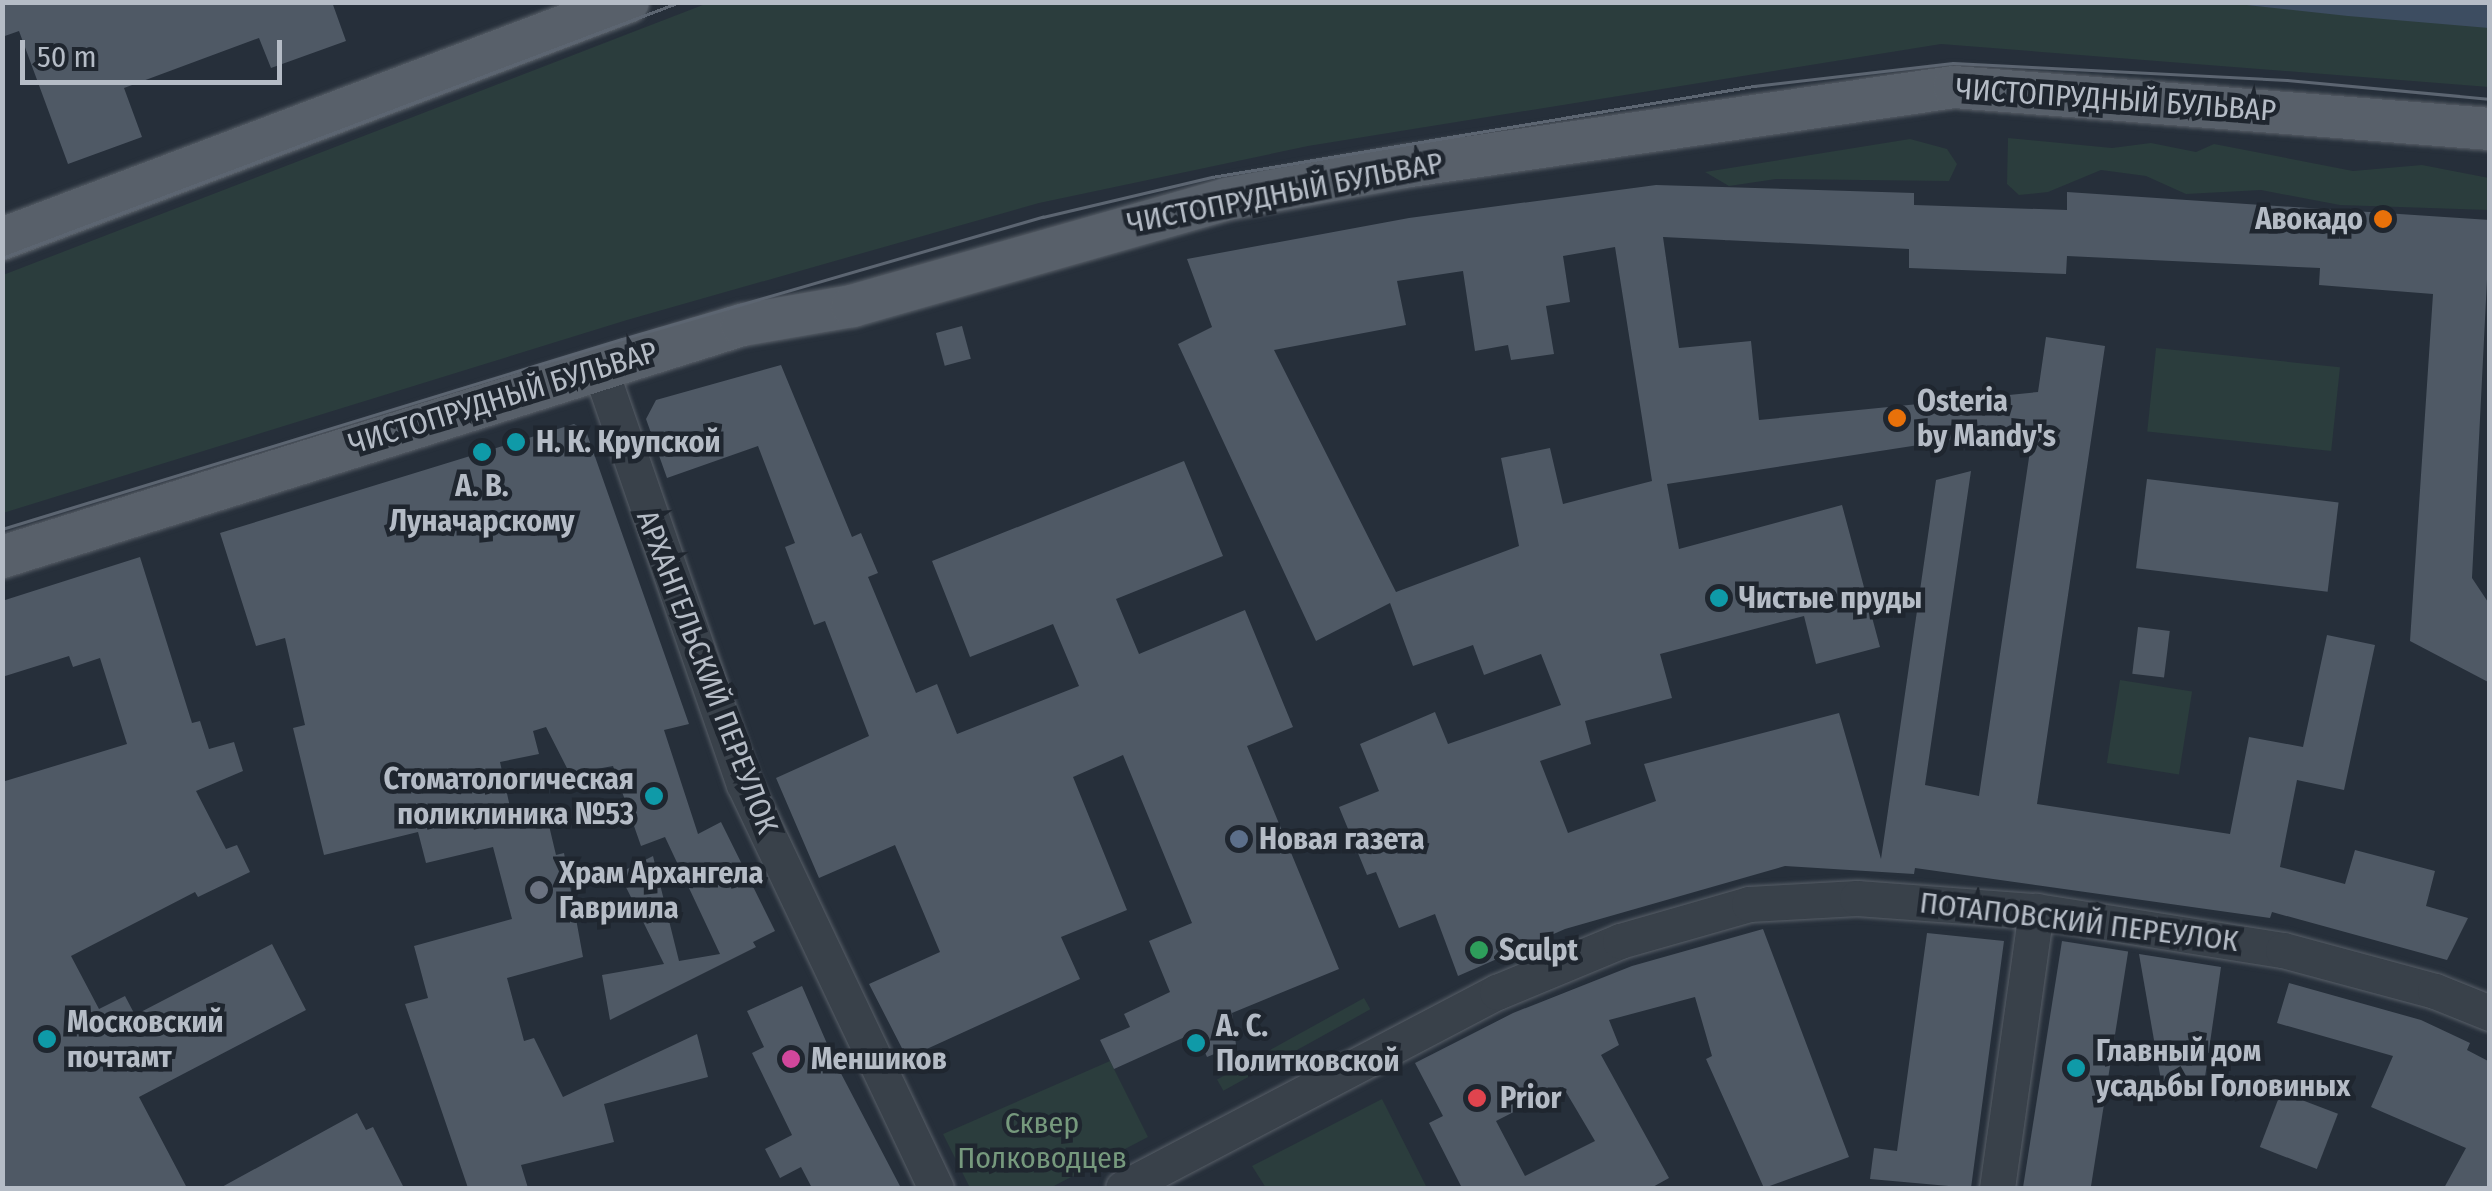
<!DOCTYPE html>
<html>
<head>
<meta charset="utf-8">
<style>
  body { margin:0 }
  #map { position:relative; width:2492px; height:1191px; overflow:hidden; background:#262f3a; font-family:"Fira Sans Condensed",sans-serif }
  div>[style] { position:absolute }
  .green>* { inset:0; background:#2b3d3d; transform-origin:0 0 }
  .water>* { inset:0; background:#3d4d61 }
  .building>* { inset:0; background:#4f5965; transform-origin:0 0 }
  .roads { filter:drop-shadow(0 0 2px #585f68) drop-shadow(0 0 2px #585f68) }
  .minor>* { height:35px; margin:-17.5px; padding:0 17.5px; transform-origin:17.5px; border-radius:17.5px; background:#39414a }
  .major>* { height:42px; margin:-21px; padding:0 21px; transform-origin:21px; border-radius:21px; background:#58606a }
  .tram>* { height:2.5px; margin:-1.25px; padding:0 1.25px; transform-origin:1.25px; border-radius:1.25px; background:#5c6571 }
  .dots>* { width:28px; height:28px; translate:-50% -50%; box-sizing:border-box; border:5px solid #1f262f; border-radius:50% }
  span { translate:-50% -50%; white-space:nowrap; text-align:center; line-height:1.15; -webkit-text-stroke:9px #1f262f; paint-order:stroke }
  .street-label { font-size:30px; color:#b5bcc6 }
  .poi-label { font-size:30px; color:#b5bcc6; font-weight:700 }
  .right { translate:-100% -50%; text-align:right }
  .left { translate:0 -50%; text-align:left }
  .park-label { font-size:30px; color:#76997d }
  .frame { position:absolute; inset:0; border:5px solid #b5bcc6; pointer-events:none }
  .scale { position:absolute; left:20px; top:40px; width:262px; height:45px; box-sizing:border-box; border:5px solid #b5bcc6; border-top:0; padding-left:12px; font-size:30px; line-height:35px; white-space:nowrap; color:#b5bcc6; -webkit-text-stroke:8px #1f262f; paint-order:stroke }
</style>
</head>
<body>
<div id="map">
  <div class="green">
    <div style="clip-path:polygon(708px 3px,2489px 3px,2489px 87px,1941px 44px,1308px 146px,1039px 203px,627px 320px,3px 513px,3px 275px)"></div>
    <div style="clip-path:polygon(2008px 138px,2112px 148px,2151px 143px,2196px 152px,2214px 144px,2353px 171px,2422px 165px,2489px 178px,2489px 210px,2340px 205px,2261px 190px,2186px 194px,2146px 176px,2101px 170px,2048px 192px,2019px 195px,2007px 184px)"></div>
    <div style="clip-path:polygon(1910px 139px,1947px 149px,1957px 164px,1949px 181px,1776px 179px,1729px 186px,1705px 172px)"></div>
    <div style="left:2156px;top:348px;width:185px;height:84px;rotate:6deg"></div>
    <div style="left:2120px;top:680px;width:73px;height:84px;rotate:9deg"></div>
    <div style="left:1364px;top:998px;width:13px;height:168px;rotate:61deg"></div>
    <div style="clip-path:polygon(1110px 1061px,1148px 1137px,1050px 1188px,970px 1188px,943px 1134px)"></div>
    <div style="clip-path:polygon(1382px 1099px,1427px 1188px,1266px 1188px,1252px 1166px)"></div>
  </div>
  <div class="water">
    <div style="clip-path:polygon(2228px 3px,2489px 3px,2489px 28px,2348px 16px)"></div>
  </div>
  <div class="building">
    <div style="clip-path:polygon(2px 2px,332px 2px,346px 41px,271px 68px,259px 38px,124px 88px,142px 137px,68px 164px,19px 31px,2px 37px)"></div>
    <div style="clip-path:polygon(evenodd,1656px 185px,1914px 193px,1914px 205px,2067px 210px,2067px 192px,2490px 220px,2472px 578px,2490px 605px,2490px 683px,2410px 641px,2433px 294px,2319px 285px,2320px 268px,2067px 256px,2066px 274px,1909px 268px,1909px 249px,1663px 237px,1679px 348px,1751px 341px,1759px 420px,2038px 392px,2046px 337px,2105px 346px,2037px 804px,2230px 834px,2249px 737px,2303px 747px,2327px 635px,2375px 645px,2344px 790px,2297px 780px,2280px 867px,2345px 884px,2355px 850px,2435px 871px,2426px 906px,2468px 918px,2447px 960px,2272px 912px,2270px 918px,1915px 868px,1914px 874px,1785px 866px,1565px 929px,1458px 976px,1435px 914px,1399px 928px,1376px 872px,1367px 875px,1339px 807px,1379px 791px,1360px 744px,1435px 712px,1448px 744px,1561px 705px,1541px 654px,1484px 675px,1473px 645px,1413px 666px,1390px 603px,1316px 641px,1178px 344px,1212px 327px,1187px 259px,1409px 218px,1656px 185px,1615px 247px,1652px 481px,1563px 504px,1550px 448px,1501px 458px,1519px 546px,1396px 592px,1274px 350px,1406px 325px,1397px 281px,1463px 271px,1475px 351px,1508px 345px,1511px 360px,1554px 354px,1546px 306px,1570px 302px,1563px 256px,1615px 247px,1656px 185px,1977px 436px,1979px 449px,2031px 444px,1979px 796px,1925px 785px,1971px 471px,1936px 480px,1881px 859px,1839px 713px,1644px 764px,1656px 801px,1568px 833px,1540px 761px,1591px 744px,1585px 721px,1672px 698px,1660px 654px,1804px 616px,1816px 664px,1880px 647px,1842px 505px,1679px 549px,1667px 484px,1977px 436px)"></div>
    <div style="left:962px;top:326px;width:34px;height:27px;rotate:75deg"></div>
    <div style="clip-path:polygon(781px 365px,852px 537px,861px 533px,878px 573px,868px 577px,916px 693px,937px 684px,957px 734px,1079px 686px,1053px 624px,970px 657px,932px 561px,1184px 461px,1223px 556px,1116px 599px,1139px 654px,1245px 610px,1293px 727px,1247px 746px,1339px 969px,1232px 1013px,1236px 1045px,1207px 1057px,1200px 1041px,1191px 1045px,1187px 1036px,1114px 1069px,1100px 1040px,1130px 1027px,1124px 1014px,1170px 992px,1149px 941px,1192px 923px,1123px 755px,1073px 777px,1127px 910px,1061px 937px,1080px 979px,907px 1058px,869px 984px,940px 952px,895px 845px,819px 878px,776px 778px,869px 736px,825px 621px,814px 625px,785px 547px,795px 543px,758px 446px,667px 478px,646px 419px,656px 400px)"></div>
    <div style="clip-path:polygon(574px 424px,586px 431px,689px 724px,664px 730px,698px 834px,721px 822px,775px 931px,753px 942px,756px 947px,610px 1020px,602px 975px,664px 964px,619px 873px,653px 856px,679px 961px,720px 954px,665px 837px,641px 846px,613px 766px,570px 774px,546px 727px,533px 731px,539px 754px,500px 762px,514px 825px,547px 817px,556px 855px,564px 853px,583px 957px,507px 978px,524px 1041px,534px 1038px,563px 1097px,697px 1034px,708px 1077px,604px 1104px,614px 1142px,521px 1165px,528px 1188px,468px 1188px,405px 1004px,428px 998px,414px 946px,512px 919px,493px 847px,426px 863px,418px 832px,324px 855px,293px 728px,305px 725px,285px 638px,256px 646px,220px 533px)"></div>
    <div style="left:2147px;top:479px;width:193px;height:90px;rotate:7deg"></div>
    <div style="clip-path:polygon(140px 557px,192px 723px,200px 721px,209px 749px,234px 742px,243px 771px,196px 791px,226px 849px,237px 845px,250px 872px,198px 897px,195px 892px,71px 956px,99px 1009px,125px 996px,135px 1015px,272px 944px,306px 1010px,139px 1097px,187px 1188px,2px 1188px,2px 782px,127px 744px,100px 658px,73px 667px,69px 656px,2px 677px,2px 601px)"></div>
    <div style="left:2138px;top:627px;width:32px;height:47px;rotate:7deg"></div>
    <div style="clip-path:polygon(evenodd,1763px 929px,1849px 1157px,1764px 1188px,1706px 1059px,1712px 1056px,1695px 997px,1609px 1020px,1619px 1045px,1601px 1055px,1669px 1178px,1651px 1188px,1462px 1188px,1429px 1123px,1443px 1116px,1415px 1063px,1513px 1013px,1632px 966px,1763px 929px,1563px 1087px,1595px 1141px,1525px 1176px,1496px 1121px,1563px 1087px)"></div>
    <div style="clip-path:polygon(1927px 933px,2004px 941px,1971px 1188px,1870px 1179px,1874px 1148px,1897px 1151px)"></div>
    <div style="left:2062px;top:941px;width:67px;height:250px;rotate:9deg"></div>
    <div style="clip-path:polygon(2139px 954px,2221px 967px,2204px 1084px,2190px 1098px,2162px 1086px)"></div>
    <div style="clip-path:polygon(2289px 983px,2421px 1020px,2470px 1043px,2467px 1050px,2490px 1062px,2490px 1188px,2444px 1188px,2466px 1148px,2371px 1107px,2393px 1056px,2277px 1023px)"></div>
    <div style="clip-path:polygon(802px 986px,835px 1062px,901px 1188px,812px 1188px,801px 1167px,780px 1178px,765px 1149px,792px 1135px,752px 1053px,764px 1047px,747px 1011px)"></div>
    <div style="left:2281px;top:1092px;width:61px;height:59px;rotate:21deg"></div>
    <div style="clip-path:polygon(357px 1113px,366px 1130px,373px 1127px,404px 1188px,220px 1188px)"></div>
  </div>
  <div class="roads">
    <div class="minor">
      <div style="left:599px;top:366px;width:442px;rotate:70.9deg"></div>
      <div style="left:744px;top:784px;width:447px;rotate:64.6deg"></div>
      <div style="left:1123px;top:1188px;width:422px;rotate:-27.7deg"></div>
      <div style="left:1497px;top:992px;width:133px;rotate:-22.5deg"></div>
      <div style="left:1620px;top:941px;width:134px;rotate:-16deg"></div>
      <div style="left:1749px;top:904px;width:108px;rotate:-3.2deg"></div>
      <div style="left:1857px;top:898px;width:179px;rotate:4.2deg"></div>
      <div style="left:2036px;top:911px;width:250px;rotate:9deg"></div>
      <div style="left:2283px;top:950px;width:157px;rotate:15.1deg"></div>
      <div style="left:2435px;top:991px;width:59px;rotate:21.8deg"></div>
      <div style="left:1997px;top:1188px;width:280px;rotate:-82deg"></div>
    </div>
    <div class="major">
      <div style="left:2px;top:239px;width:669px;rotate:-20.74deg"></div>
      <div style="left:2px;top:557px;width:776px;rotate:-17.41deg"></div>
      <div style="left:742px;top:325px;width:112px;rotate:-9.8deg"></div>
      <div style="left:852px;top:306px;width:390px;rotate:-15.9deg"></div>
      <div style="left:1227px;top:199px;width:179px;rotate:-10.3deg"></div>
      <div style="left:1403px;top:167px;width:557px;rotate:-8.26deg"></div>
      <div style="left:1954px;top:87px;width:538px;rotate:4.48deg"></div>
    </div>
  </div>
  <div class="tram">
    <div style="left:2px;top:258px;width:725px;rotate:-20.69deg"></div>
    <div style="left:2px;top:529px;width:648px;rotate:-17.04deg"></div>
    <div style="left:622px;top:339px;width:438px;rotate:-16.2deg"></div>
    <div style="left:1043px;top:217px;width:174px;rotate:-13.3deg"></div>
    <div style="left:1212px;top:177px;width:550px;rotate:-9.53deg"></div>
    <div style="left:1754px;top:86px;width:200px;rotate:-6.6deg"></div>
    <div style="left:1953px;top:63px;width:334px;rotate:2.9deg"></div>
    <div style="left:2287px;top:80px;width:204px;rotate:5.3deg"></div>
  </div>
  <div class="dots">
    <div style="left:2383px;top:219px;background:#e8710a"></div>
    <div style="left:1897px;top:418px;background:#e8710a"></div>
    <div style="left:516px;top:442px;background:#0f9aa8"></div>
    <div style="left:482px;top:452px;background:#0f9aa8"></div>
    <div style="left:1719px;top:598px;background:#0f9aa8"></div>
    <div style="left:654px;top:796px;background:#0f9aa8"></div>
    <div style="left:1239px;top:839px;background:#5c6f8a"></div>
    <div style="left:539px;top:890px;background:#6b7280"></div>
    <div style="left:1479px;top:950px;background:#2e9e5b"></div>
    <div style="left:47px;top:1039px;background:#0f9aa8"></div>
    <div style="left:1196px;top:1043px;background:#0f9aa8"></div>
    <div style="left:791px;top:1059px;background:#d1479c"></div>
    <div style="left:2076px;top:1068px;background:#0f9aa8"></div>
    <div style="left:1477px;top:1098px;background:#e0444e"></div>
  </div>
  <div class="street-label">
    <span style="left:2116px;top:100px;rotate:4deg">ЧИСТОПРУДНЫЙ БУЛЬВАР</span>
    <span style="left:1285px;top:193px;rotate:-11deg">ЧИСТОПРУДНЫЙ БУЛЬВАР</span>
    <span style="left:503px;top:398px;rotate:-17deg">ЧИСТОПРУДНЫЙ БУЛЬВАР</span>
    <span style="left:707px;top:672px;rotate:69deg">АРХАНГЕЛЬСКИЙ ПЕРЕУЛОК</span>
    <span style="left:2079px;top:922px;rotate:7deg">ПОТАПОВСКИЙ ПЕРЕУЛОК</span>
  </div>
  <div class="poi-label">
    <span class="right" style="left:2363px;top:219px">Авокадо</span>
    <span class="left" style="left:1917px;top:418px">Osteria<br>by Mandy's</span>
    <span class="left" style="left:536px;top:442px">Н. К. Крупской</span>
    <span style="left:482px;top:503px">А. В.<br>Луначарскому</span>
    <span class="left" style="left:1739px;top:598px">Чистые пруды</span>
    <span class="right" style="left:634px;top:796px">Стоматологическая<br>поликлиника №53</span>
    <span class="left" style="left:1259px;top:839px">Новая газета</span>
    <span class="left" style="left:559px;top:890px">Храм Архангела<br>Гавриила</span>
    <span class="left" style="left:1499px;top:950px">Sculpt</span>
    <span class="left" style="left:67px;top:1039px">Московский<br>почтамт</span>
    <span class="left" style="left:1216px;top:1043px">А. С.<br>Политковской</span>
    <span class="left" style="left:2096px;top:1068px">Главный дом<br>усадьбы Головиных</span>
    <span class="left" style="left:811px;top:1059px">Меншиков</span>
    <span class="left" style="left:1500px;top:1098px">Prior</span>
  </div>
  <div class="park-label">
    <span style="left:1042px;top:1140px">Сквер<br>Полководцев</span>
  </div>
  <div class="frame"></div>
  <div class="scale">50 m</div>
</div>
</body>
</html>
